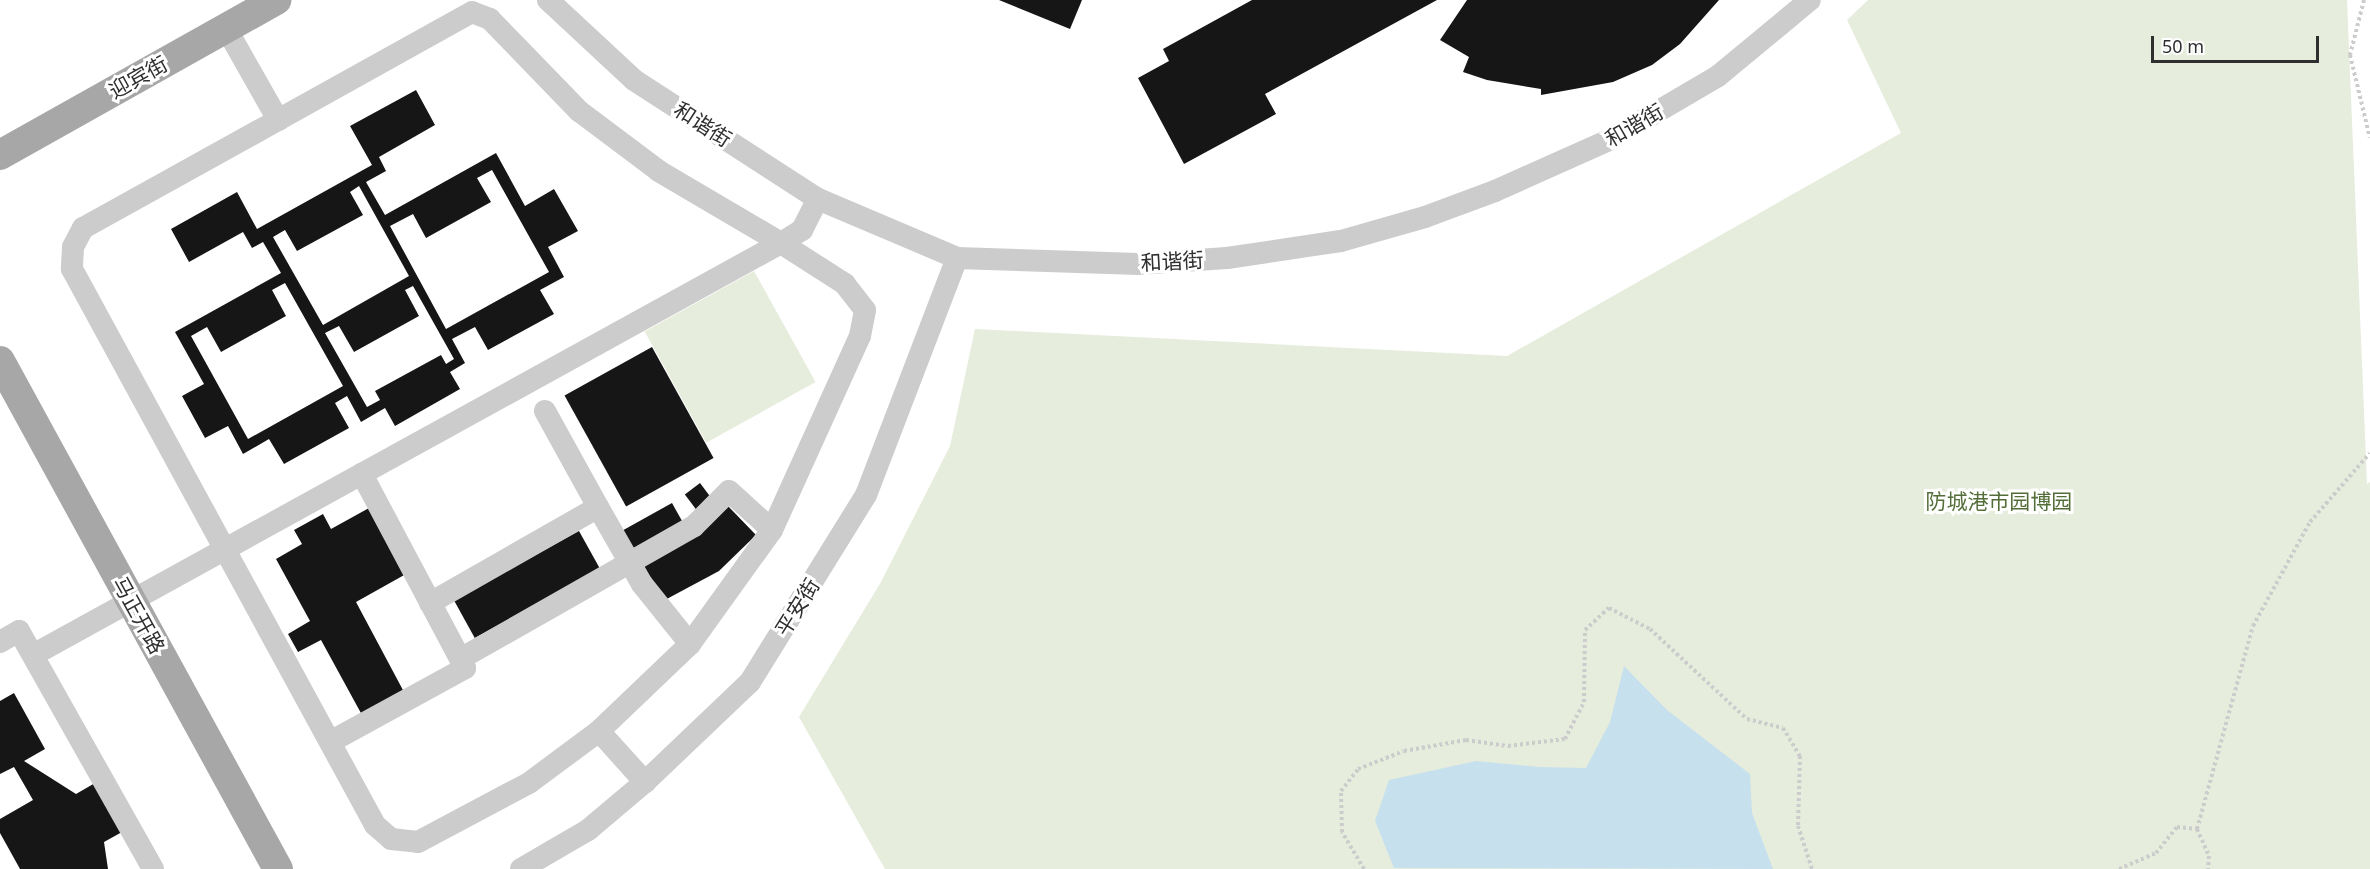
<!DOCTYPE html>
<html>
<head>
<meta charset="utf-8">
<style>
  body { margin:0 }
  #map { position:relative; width:2370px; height:869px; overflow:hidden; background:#fff; font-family:"Noto Sans","Noto Sans SC",sans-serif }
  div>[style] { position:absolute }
  .green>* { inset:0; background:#e6eddc; transform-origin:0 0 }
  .water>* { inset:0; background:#c7e0ee }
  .building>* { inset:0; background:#161616; transform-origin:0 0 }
  .path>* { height:4px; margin-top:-2px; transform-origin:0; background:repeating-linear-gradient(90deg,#ccc 0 3px,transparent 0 6px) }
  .minor>* { height:22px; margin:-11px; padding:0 11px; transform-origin:11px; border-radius:11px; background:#ccc }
  .major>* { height:30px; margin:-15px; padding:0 15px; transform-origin:15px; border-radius:15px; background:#a7a7a7 }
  span { translate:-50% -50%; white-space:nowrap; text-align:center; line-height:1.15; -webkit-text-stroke:6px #fff; paint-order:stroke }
  .street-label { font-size:21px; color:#2f2f2f }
  .park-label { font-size:21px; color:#546e39 }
  .scale { position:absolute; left:2151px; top:36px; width:168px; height:27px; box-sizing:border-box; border:3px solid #2f2f2f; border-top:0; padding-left:8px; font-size:18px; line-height:21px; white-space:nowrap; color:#2f2f2f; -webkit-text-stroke:4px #fff; paint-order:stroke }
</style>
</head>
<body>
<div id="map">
  <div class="green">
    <div style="clip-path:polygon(1868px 0,2347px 0,2367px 484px,2370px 482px,2370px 869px,885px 869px,799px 717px,881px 582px,950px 446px,975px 329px,1507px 356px,1901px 133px,1847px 20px)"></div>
    <div style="left:754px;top:271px;width:127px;height:125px;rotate:61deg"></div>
  </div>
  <div class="water">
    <div style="clip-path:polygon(1624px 666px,1667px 710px,1750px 774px,1752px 813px,1773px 869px,1394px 868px,1375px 821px,1389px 780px,1476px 761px,1540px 767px,1586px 768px,1610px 722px)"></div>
  </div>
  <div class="building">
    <div style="clip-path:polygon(999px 0,1082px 0,1070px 29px)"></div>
    <div style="clip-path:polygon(1252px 0,1437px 0,1265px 94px,1276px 114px,1184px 164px,1138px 78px,1169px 61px,1163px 49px)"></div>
    <div style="clip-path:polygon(1467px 0,1719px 0,1680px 44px,1652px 65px,1613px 82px,1541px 95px,1541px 89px,1487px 80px,1463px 72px,1469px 57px,1440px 40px)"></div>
    <div style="clip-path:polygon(evenodd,416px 90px,435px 125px,379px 157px,386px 171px,366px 182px,385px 215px,496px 153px,525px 206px,554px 189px,578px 231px,548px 247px,564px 277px,540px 290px,554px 314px,488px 350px,475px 327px,452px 339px,465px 363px,450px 372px,460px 389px,395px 426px,385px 408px,361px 422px,347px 396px,335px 403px,349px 428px,284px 464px,269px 439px,243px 454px,228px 426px,205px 438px,182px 396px,204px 384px,175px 332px,281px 273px,263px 242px,252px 248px,243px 232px,189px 262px,171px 229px,237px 192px,257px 229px,372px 165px,350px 126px,416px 90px,492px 170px,549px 272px,446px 329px,390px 226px,413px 214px,426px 238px,491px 202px,477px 178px,492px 170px,416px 90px,359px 186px,409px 276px,323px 325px,273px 237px,285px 230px,297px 251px,363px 215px,350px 192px,359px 186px,416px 90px,285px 283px,343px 386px,248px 439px,191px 336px,207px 327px,221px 352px,286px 316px,272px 290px,285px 283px,416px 90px,413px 286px,454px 359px,446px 364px,441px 355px,375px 391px,380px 400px,367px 407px,325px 333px,339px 326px,354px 352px,419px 316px,405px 290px,413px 286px)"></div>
    <div style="left:652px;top:347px;width:127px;height:100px;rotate:61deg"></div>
    <div style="left:700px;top:483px;width:20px;height:19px;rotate:53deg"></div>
    <div style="left:672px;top:503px;width:21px;height:56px;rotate:61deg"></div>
    <div style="clip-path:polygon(727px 505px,756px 535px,719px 571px,663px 601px,643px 565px)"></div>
    <div style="clip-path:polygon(369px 508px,406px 574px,356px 602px,404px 692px,362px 715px,321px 640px,298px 652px,288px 634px,310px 621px,276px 559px,302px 544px,294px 530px,323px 514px,331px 529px)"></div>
    <div style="left:579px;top:531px;width:43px;height:143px;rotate:61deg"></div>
    <div style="clip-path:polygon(14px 693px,45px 749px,24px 761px,76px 794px,95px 783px,122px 832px,104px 842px,108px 869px,20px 869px,0 833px,0 819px,33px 800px,14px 767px,0 774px,0 701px)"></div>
  </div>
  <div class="path">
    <div style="left:2364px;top:0;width:57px;rotate:104.3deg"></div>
    <div style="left:2350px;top:55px;width:85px;rotate:76.5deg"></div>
    <div style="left:2197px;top:829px;width:211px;rotate:-74.6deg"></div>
    <div style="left:2253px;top:626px;width:119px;rotate:-61.3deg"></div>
    <div style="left:2310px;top:522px;width:91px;rotate:-49deg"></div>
    <div style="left:1364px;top:869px;width:43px;rotate:-120.7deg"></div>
    <div style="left:1342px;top:832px;width:41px;rotate:-91.4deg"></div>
    <div style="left:1341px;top:791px;width:28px;rotate:-52deg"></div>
    <div style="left:1358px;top:769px;width:49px;rotate:-21.4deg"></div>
    <div style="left:1404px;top:751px;width:63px;rotate:-10.1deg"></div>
    <div style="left:1466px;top:740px;width:42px;rotate:8.1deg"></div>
    <div style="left:1508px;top:746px;width:57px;rotate:-7deg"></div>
    <div style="left:1565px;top:739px;width:42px;rotate:-62.8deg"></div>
    <div style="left:1584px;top:702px;width:72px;rotate:-89.2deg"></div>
    <div style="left:1585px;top:630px;width:33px;rotate:-43deg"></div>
    <div style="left:1609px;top:608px;width:46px;rotate:27.1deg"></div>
    <div style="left:1650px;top:629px;width:132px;rotate:42.9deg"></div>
    <div style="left:1747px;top:719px;width:37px;rotate:14deg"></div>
    <div style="left:1783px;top:728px;width:33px;rotate:59deg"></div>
    <div style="left:1800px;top:756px;width:70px;rotate:91.6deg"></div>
    <div style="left:1798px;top:826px;width:45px;rotate:72deg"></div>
    <div style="left:2119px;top:869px;width:40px;rotate:-23.4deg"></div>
    <div style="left:2156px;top:853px;width:33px;rotate:-51deg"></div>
    <div style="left:2177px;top:827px;width:20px;rotate:6deg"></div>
    <div style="left:2197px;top:829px;width:30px;rotate:66deg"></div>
    <div style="left:2209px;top:856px;width:13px;rotate:94deg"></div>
  </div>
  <div class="minor">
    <div style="left:548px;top:0;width:117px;rotate:42.9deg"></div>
    <div style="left:634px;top:80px;width:219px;rotate:32.9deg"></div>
    <div style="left:818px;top:199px;width:151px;rotate:23deg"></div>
    <div style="left:957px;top:258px;width:182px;rotate:1.9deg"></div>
    <div style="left:1139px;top:264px;width:88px;rotate:-3.9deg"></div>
    <div style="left:1227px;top:258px;width:115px;rotate:-8.5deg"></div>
    <div style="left:1341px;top:241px;width:87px;rotate:-15.9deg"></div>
    <div style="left:1425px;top:217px;width:75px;rotate:-20.4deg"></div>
    <div style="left:1495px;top:191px;width:125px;rotate:-24.1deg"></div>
    <div style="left:1609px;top:140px;width:126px;rotate:-30.4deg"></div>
    <div style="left:1718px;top:76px;width:119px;rotate:-39.6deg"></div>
    <div style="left:226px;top:28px;width:106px;rotate:60.5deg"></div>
    <div style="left:278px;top:120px;width:223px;rotate:151deg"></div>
    <div style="left:83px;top:228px;width:21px;rotate:118deg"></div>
    <div style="left:73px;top:247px;width:22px;rotate:93deg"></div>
    <div style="left:72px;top:269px;width:633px;rotate:61.41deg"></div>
    <div style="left:375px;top:825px;width:21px;rotate:41deg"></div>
    <div style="left:391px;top:839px;width:27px;rotate:6deg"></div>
    <div style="left:418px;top:842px;width:126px;rotate:-28deg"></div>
    <div style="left:529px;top:783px;width:87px;rotate:-36.6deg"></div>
    <div style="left:599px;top:731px;width:126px;rotate:-43.7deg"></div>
    <div style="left:690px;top:644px;width:140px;rotate:-54.3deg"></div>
    <div style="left:772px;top:530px;width:213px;rotate:-65.6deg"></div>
    <div style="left:860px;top:336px;width:26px;rotate:-79deg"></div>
    <div style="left:865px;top:310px;width:33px;rotate:-128deg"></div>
    <div style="left:845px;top:284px;width:76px;rotate:-147.4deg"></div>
    <div style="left:781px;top:243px;width:142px;rotate:-149.5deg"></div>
    <div style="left:659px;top:171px;width:100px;rotate:-143.1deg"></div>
    <div style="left:579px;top:111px;width:128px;rotate:-134.1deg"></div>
    <div style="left:490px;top:19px;width:19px;rotate:-159deg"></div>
    <div style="left:472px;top:12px;width:222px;rotate:150.9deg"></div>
    <div style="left:545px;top:411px;width:110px;rotate:61.1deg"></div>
    <div style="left:430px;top:603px;width:193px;rotate:-29.7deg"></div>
    <div style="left:598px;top:507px;width:89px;rotate:60.3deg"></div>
    <div style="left:642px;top:584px;width:77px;rotate:51.3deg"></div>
    <div style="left:0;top:642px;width:22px;rotate:-30deg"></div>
    <div style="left:19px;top:631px;width:273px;rotate:60.6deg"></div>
    <div style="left:33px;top:655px;width:854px;rotate:-28.85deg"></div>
    <div style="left:781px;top:243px;width:25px;rotate:-32deg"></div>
    <div style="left:802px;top:230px;width:35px;rotate:-63deg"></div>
    <div style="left:460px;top:659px;width:269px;rotate:-29.6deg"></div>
    <div style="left:694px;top:526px;width:49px;rotate:-45deg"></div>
    <div style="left:729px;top:491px;width:58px;rotate:42.2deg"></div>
    <div style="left:599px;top:731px;width:69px;rotate:48deg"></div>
    <div style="left:330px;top:742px;width:154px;rotate:-28.7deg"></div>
    <div style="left:465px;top:668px;width:220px;rotate:-118deg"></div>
    <div style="left:521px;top:869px;width:78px;rotate:-30.2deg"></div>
    <div style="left:588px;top:830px;width:75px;rotate:-40.1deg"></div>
    <div style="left:645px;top:782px;width:145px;rotate:-43.6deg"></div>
    <div style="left:750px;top:682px;width:220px;rotate:-58.2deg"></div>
    <div style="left:866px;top:495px;width:254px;rotate:-69deg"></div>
  </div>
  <div class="major">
    <div style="left:0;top:155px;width:317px;rotate:-29.3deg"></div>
    <div style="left:0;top:361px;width:579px;rotate:61.31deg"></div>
  </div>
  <div class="street-label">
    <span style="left:138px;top:77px;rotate:-29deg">迎宾街</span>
    <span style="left:703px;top:124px;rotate:33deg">和谐街</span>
    <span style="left:1634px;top:125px;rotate:-30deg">和谐街</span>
    <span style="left:1172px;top:261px;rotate:-3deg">和谐街</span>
    <span style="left:797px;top:607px;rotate:-58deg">平安街</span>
    <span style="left:139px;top:615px;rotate:61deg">马正开路</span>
  </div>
  <div class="park-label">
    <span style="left:1999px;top:501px">防城港市园博园</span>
  </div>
  <div class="scale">50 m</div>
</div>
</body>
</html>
